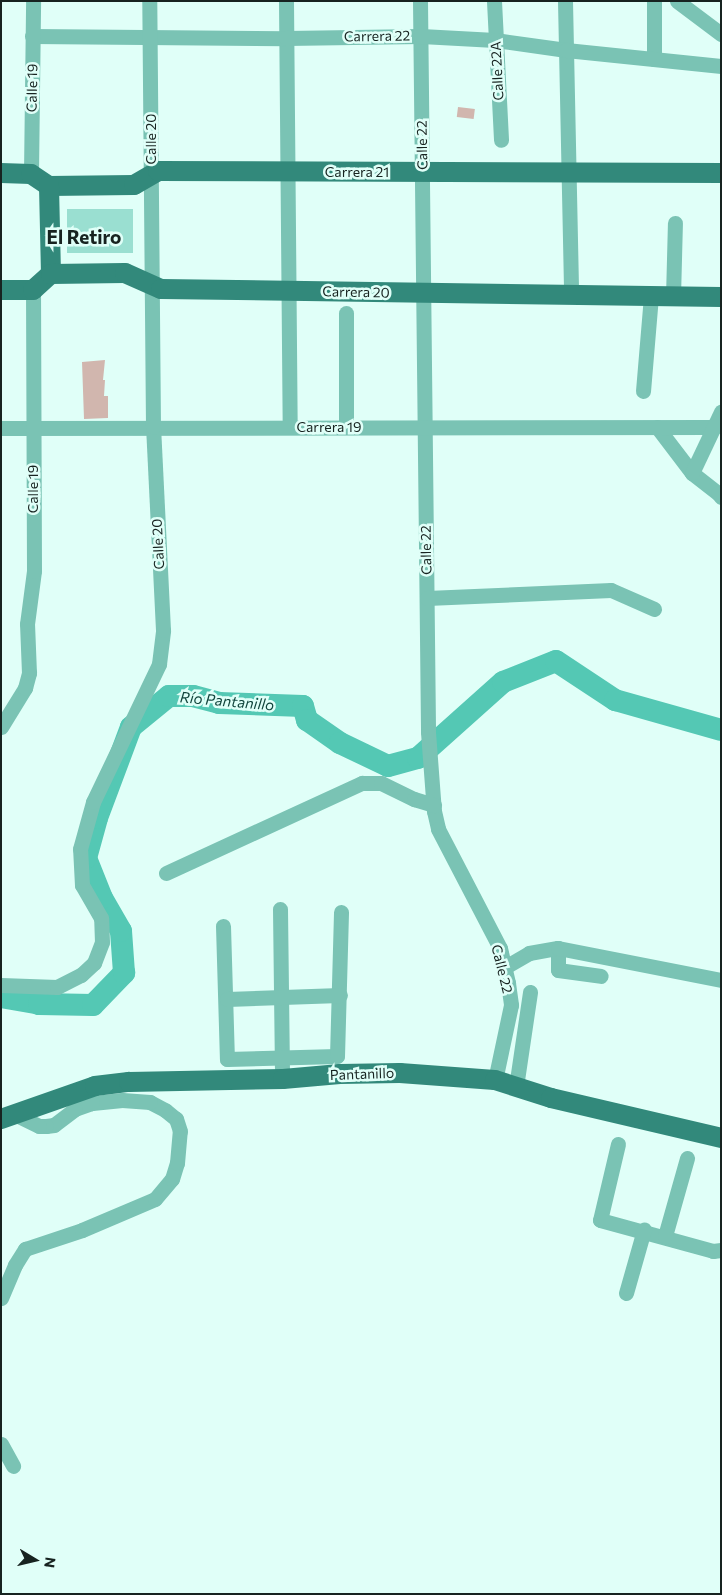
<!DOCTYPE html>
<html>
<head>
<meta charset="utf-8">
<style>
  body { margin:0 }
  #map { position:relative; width:722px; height:1595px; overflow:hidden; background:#e0fff8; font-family:Commissioner,sans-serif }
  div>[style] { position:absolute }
  .green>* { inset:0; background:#9adfd1; transform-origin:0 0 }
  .river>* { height:22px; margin:-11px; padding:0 11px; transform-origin:11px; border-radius:11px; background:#54c8b4 }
  .building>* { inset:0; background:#d1b6ae; transform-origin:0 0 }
  .minor>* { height:15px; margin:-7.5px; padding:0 7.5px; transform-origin:7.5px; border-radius:7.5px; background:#7ac3b4 }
  .major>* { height:20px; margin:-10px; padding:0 10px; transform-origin:10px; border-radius:10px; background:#32897b }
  span { translate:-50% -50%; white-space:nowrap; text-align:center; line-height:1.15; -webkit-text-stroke:5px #e0fff8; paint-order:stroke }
  .street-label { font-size:14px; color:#172320 }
  .water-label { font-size:15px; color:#11453c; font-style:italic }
  .district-label { font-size:19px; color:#172320; font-weight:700 }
  .frame { position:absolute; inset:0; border:2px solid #172320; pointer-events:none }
  .north { position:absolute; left:10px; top:1535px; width:50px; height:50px; -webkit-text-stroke:4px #e0fff8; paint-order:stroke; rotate:99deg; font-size:14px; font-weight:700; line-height:20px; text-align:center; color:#172320 }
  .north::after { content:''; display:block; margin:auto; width:18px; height:22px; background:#172320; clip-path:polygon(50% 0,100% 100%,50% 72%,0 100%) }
</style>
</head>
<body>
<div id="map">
  <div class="green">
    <div style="left:67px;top:209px;width:66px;height:44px"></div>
  </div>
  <div class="river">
    <div style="left:1px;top:997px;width:39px;rotate:10deg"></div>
    <div style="left:39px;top:1004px;width:54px;rotate:1.1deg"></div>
    <div style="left:93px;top:1005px;width:45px;rotate:-45.9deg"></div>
    <div style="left:124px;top:973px;width:42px;rotate:-94.1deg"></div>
    <div style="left:121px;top:931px;width:38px;rotate:-120deg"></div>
    <div style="left:102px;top:898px;width:43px;rotate:-111.8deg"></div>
    <div style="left:86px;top:858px;width:41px;rotate:-74.6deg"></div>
    <div style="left:97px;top:818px;width:97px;rotate:-69.5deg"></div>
    <div style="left:131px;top:727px;width:49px;rotate:-39.2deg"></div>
    <div style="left:169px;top:696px;width:24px"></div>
    <div style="left:193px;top:696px;width:27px;rotate:15deg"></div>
    <div style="left:219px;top:703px;width:84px;rotate:2deg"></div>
    <div style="left:303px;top:706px;width:15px;rotate:74deg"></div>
    <div style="left:307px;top:720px;width:40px;rotate:34.9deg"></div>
    <div style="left:340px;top:743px;width:53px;rotate:25.6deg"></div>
    <div style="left:388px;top:766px;width:31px;rotate:-15deg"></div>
    <div style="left:418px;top:758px;width:114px;rotate:-41.8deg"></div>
    <div style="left:503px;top:682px;width:57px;rotate:-21.6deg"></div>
    <div style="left:556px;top:661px;width:71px;rotate:33.5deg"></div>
    <div style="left:615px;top:700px;width:110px;rotate:15.8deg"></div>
  </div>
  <div class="building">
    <div style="left:458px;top:107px;width:17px;height:10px;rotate:7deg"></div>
    <div style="clip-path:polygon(105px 360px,103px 380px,105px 380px,104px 396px,108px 396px,108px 418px,84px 419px,82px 362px)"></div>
  </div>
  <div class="minor">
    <div style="left:286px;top:1px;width:426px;rotate:89.5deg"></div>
    <div style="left:420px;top:1px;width:731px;rotate:89.37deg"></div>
    <div style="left:428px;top:732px;width:79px;rotate:85.7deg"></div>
    <div style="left:434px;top:811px;width:18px;rotate:77deg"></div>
    <div style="left:438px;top:829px;width:134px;rotate:62.5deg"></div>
    <div style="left:500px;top:948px;width:36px;rotate:77deg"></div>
    <div style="left:508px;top:983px;width:22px;rotate:82deg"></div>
    <div style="left:511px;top:1005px;width:77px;rotate:102deg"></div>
    <div style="left:494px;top:1px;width:139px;rotate:87.1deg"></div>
    <div style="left:565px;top:1px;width:294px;rotate:88.8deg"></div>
    <div style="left:654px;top:1px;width:58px;rotate:90deg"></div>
    <div style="left:677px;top:1px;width:55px;rotate:36.9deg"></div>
    <div style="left:32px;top:36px;width:254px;rotate:0.5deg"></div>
    <div style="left:286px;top:38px;width:135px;rotate:-0.8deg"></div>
    <div style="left:421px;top:36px;width:74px;rotate:3.1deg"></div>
    <div style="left:495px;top:40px;width:72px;rotate:8deg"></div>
    <div style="left:566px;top:50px;width:156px;rotate:5.9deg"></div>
    <div style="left:31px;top:174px;width:173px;rotate:-89.3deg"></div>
    <div style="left:673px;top:297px;width:74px;rotate:-88.5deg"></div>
    <div style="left:346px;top:313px;width:114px;rotate:90deg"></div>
    <div style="left:643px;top:391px;width:95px;rotate:-85.2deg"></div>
    <div style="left:657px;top:427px;width:58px;rotate:52.7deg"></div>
    <div style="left:692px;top:473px;width:33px;rotate:38deg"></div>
    <div style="left:718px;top:493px;width:5px;rotate:53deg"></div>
    <div style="left:1px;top:428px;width:714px;rotate:-0.08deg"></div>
    <div style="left:692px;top:473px;width:68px;rotate:-64.6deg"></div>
    <div style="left:427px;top:598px;width:184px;rotate:-2.5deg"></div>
    <div style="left:611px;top:590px;width:47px;rotate:23.8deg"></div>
    <div style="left:1px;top:727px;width:46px;rotate:-58.4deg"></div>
    <div style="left:25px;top:688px;width:16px;rotate:-75deg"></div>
    <div style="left:29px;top:673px;width:49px;rotate:-92.3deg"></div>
    <div style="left:27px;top:624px;width:53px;rotate:-82.5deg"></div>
    <div style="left:34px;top:571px;width:281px;rotate:-90.2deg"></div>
    <div style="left:166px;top:873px;width:216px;rotate:-24.7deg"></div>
    <div style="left:362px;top:783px;width:19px"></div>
    <div style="left:381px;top:783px;width:37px;rotate:26deg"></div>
    <div style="left:414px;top:799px;width:21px;rotate:17deg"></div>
    <div style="left:280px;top:909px;width:159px;rotate:89.3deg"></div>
    <div style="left:223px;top:926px;width:133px;rotate:88.3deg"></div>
    <div style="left:227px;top:1059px;width:110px;rotate:-1.6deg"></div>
    <div style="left:337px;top:1056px;width:144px;rotate:-88.4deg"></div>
    <div style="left:558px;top:948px;width:22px;rotate:90deg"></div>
    <div style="left:558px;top:970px;width:43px;rotate:7.9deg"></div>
    <div style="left:505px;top:967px;width:28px;rotate:-30deg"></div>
    <div style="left:529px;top:953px;width:29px;rotate:-10deg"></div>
    <div style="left:558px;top:948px;width:166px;rotate:11.1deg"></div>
    <div style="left:1px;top:985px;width:56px;rotate:2deg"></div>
    <div style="left:57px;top:987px;width:27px;rotate:-27deg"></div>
    <div style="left:81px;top:975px;width:18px;rotate:-43deg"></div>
    <div style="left:94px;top:963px;width:22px;rotate:-69deg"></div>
    <div style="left:102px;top:942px;width:24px;rotate:-92deg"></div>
    <div style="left:101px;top:918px;width:38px;rotate:-120deg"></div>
    <div style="left:82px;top:885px;width:36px;rotate:-93deg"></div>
    <div style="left:80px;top:849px;width:49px;rotate:-74.5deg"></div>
    <div style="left:93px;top:802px;width:153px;rotate:-64.4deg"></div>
    <div style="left:159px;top:664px;width:34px;rotate:-83deg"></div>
    <div style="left:163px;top:630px;width:203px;rotate:-92.8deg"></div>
    <div style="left:153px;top:427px;width:426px;rotate:-90.5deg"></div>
    <div style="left:227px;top:999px;width:113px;rotate:-2deg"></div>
    <div style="left:516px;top:1087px;width:96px;rotate:-81.6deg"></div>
    <div style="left:618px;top:1144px;width:78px;rotate:103.3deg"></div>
    <div style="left:600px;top:1220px;width:117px;rotate:15.3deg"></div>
    <div style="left:713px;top:1251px;width:8px;rotate:-7deg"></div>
    <div style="left:665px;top:1236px;width:81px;rotate:-74.2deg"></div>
    <div style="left:626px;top:1293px;width:66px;rotate:-74.1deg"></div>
    <div style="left:1px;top:1298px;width:36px;rotate:-67deg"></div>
    <div style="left:15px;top:1265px;width:19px;rotate:-58deg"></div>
    <div style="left:25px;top:1249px;width:60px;rotate:-18.4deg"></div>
    <div style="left:82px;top:1230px;width:79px;rotate:-23deg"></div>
    <div style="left:155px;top:1199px;width:26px;rotate:-50deg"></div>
    <div style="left:172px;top:1179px;width:17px;rotate:-73deg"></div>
    <div style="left:177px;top:1163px;width:32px;rotate:-85deg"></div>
    <div style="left:180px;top:1131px;width:13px;rotate:-108deg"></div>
    <div style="left:176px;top:1119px;width:14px;rotate:-141deg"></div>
    <div style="left:165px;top:1110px;width:17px;rotate:-152deg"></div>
    <div style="left:150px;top:1102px;width:28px;rotate:-176deg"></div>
    <div style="left:122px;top:1100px;width:30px;rotate:174deg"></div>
    <div style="left:92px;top:1103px;width:18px;rotate:161deg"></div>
    <div style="left:75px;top:1109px;width:26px;rotate:143deg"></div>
    <div style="left:54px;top:1125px;width:8px;rotate:173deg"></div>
    <div style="left:46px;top:1126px;width:7px;rotate:180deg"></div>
    <div style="left:39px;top:1126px;width:28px;rotate:-154deg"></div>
    <div style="left:1px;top:1444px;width:25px;rotate:61deg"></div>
  </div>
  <div class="major">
    <div style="left:1px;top:173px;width:30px;rotate:2deg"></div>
    <div style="left:31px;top:174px;width:22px;rotate:34deg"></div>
    <div style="left:49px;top:186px;width:85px;rotate:-0.7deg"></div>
    <div style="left:134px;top:185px;width:28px;rotate:-30deg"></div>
    <div style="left:158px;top:171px;width:563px;rotate:0.2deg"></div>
    <div style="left:49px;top:186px;width:88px;rotate:88.7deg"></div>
    <div style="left:1px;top:290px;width:32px"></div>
    <div style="left:33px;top:290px;width:24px;rotate:-42deg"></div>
    <div style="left:51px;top:274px;width:74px;rotate:-0.8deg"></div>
    <div style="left:125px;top:273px;width:39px;rotate:24deg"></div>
    <div style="left:161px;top:289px;width:560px;rotate:0.82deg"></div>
    <div style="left:1px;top:1119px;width:100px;rotate:-19.3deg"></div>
    <div style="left:95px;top:1086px;width:34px;rotate:-7deg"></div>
    <div style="left:129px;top:1082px;width:154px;rotate:-1.1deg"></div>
    <div style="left:283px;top:1079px;width:57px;rotate:-5deg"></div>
    <div style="left:340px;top:1074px;width:60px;rotate:-1deg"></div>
    <div style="left:400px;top:1073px;width:95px;rotate:4.2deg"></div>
    <div style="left:495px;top:1080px;width:59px;rotate:17.8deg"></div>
    <div style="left:551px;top:1098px;width:175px;rotate:13.2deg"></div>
  </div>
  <div class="street-label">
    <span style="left:377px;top:36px;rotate:-1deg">Carrera 22</span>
    <span style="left:497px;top:71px;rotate:-93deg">Calle 22A</span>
    <span style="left:32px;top:88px;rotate:-89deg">Calle 19</span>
    <span style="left:151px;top:139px;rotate:-90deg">Calle 20</span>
    <span style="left:422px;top:145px;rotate:-91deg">Calle 22</span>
    <span style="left:357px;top:172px">Carrera 21</span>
    <span style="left:356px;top:292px;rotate:1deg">Carrera 20</span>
    <span style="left:329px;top:427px">Carrera 19</span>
    <span style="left:33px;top:489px;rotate:-90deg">Calle 19</span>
    <span style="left:158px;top:544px;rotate:-93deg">Calle 20</span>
    <span style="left:426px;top:550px;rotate:-91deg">Calle 22</span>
    <span style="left:502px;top:969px;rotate:76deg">Calle 22</span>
    <span style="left:362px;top:1074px;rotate:-2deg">Pantanillo</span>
  </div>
  <div class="water-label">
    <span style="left:227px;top:701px;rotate:5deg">Río Pantanillo</span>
  </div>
  <div class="district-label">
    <span style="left:84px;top:237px">El Retiro</span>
  </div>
  <div class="frame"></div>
  <div class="north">N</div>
</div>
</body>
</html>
